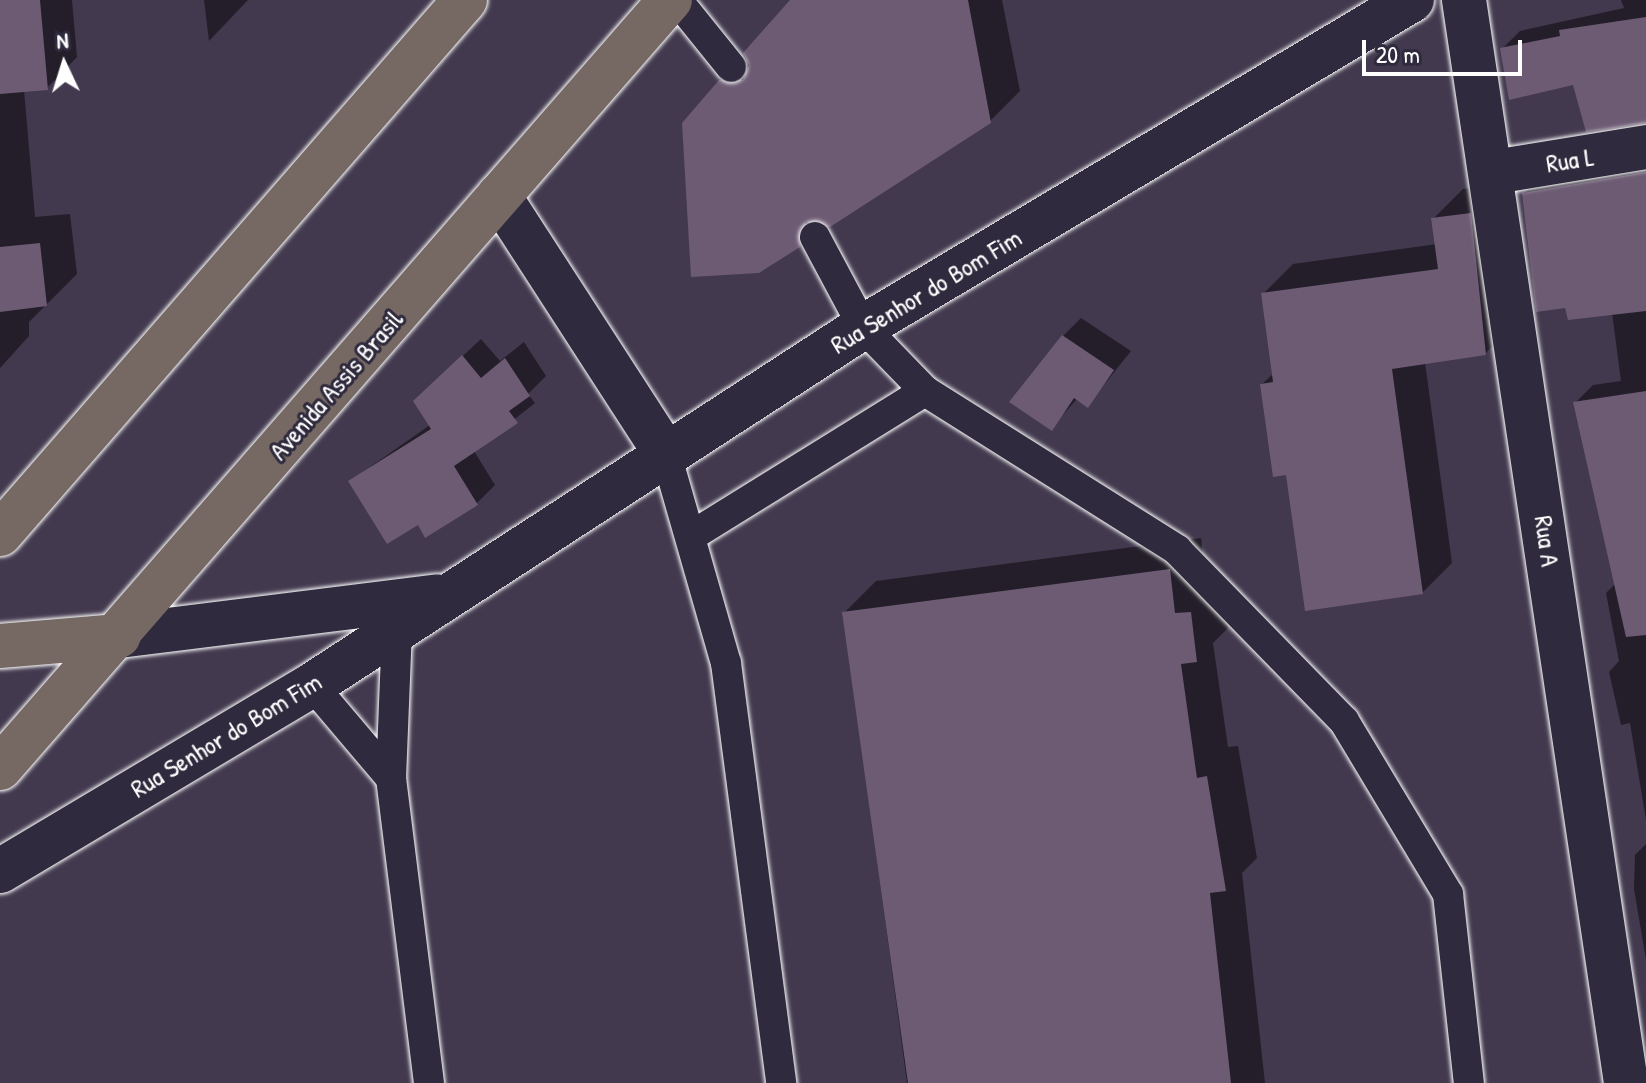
<!DOCTYPE html>
<html>
<head>
<meta charset="utf-8">
<style>
  body { margin:0 }
  #map { position:relative; width:1646px; height:1083px; overflow:hidden; background:#42394e; font-family:"Patrick Hand",sans-serif }
  div>[style] { position:absolute }
  .shadow>* { inset:0; background:#0007 }
  .building>* { inset:0; background:#6d5b74 }
  .roads { filter:drop-shadow(0 0 2px #fff) drop-shadow(0 0 2px #fff) }
  .lane>* { height:30px; margin:-15px; padding:0 15px; transform-origin:15px; border-radius:15px; background:#2f2a3d }
  .street>* { height:44px; margin:-22px; padding:0 22px; transform-origin:22px; border-radius:22px; background:#2f2a3d }
  .secondary>* { height:44px; margin:-22px; padding:0 22px; transform-origin:22px; border-radius:22px; background:#2f2a3d }
  .primary>* { height:44px; margin:-22px; padding:0 22px; transform-origin:22px; border-radius:22px; background:#766964 }
  span { translate:-50% -50%; white-space:nowrap; text-align:center; line-height:1.15; -webkit-text-stroke:6px #2f2a3d; paint-order:stroke }
  .street-label { font-size:26px; color:#fff }
  .north { position:absolute; left:24px; top:24px; width:80px; height:80px; -webkit-text-stroke:6px #2f2a3d; paint-order:stroke; rotate:356deg; font-size:22px; font-weight:700; line-height:32px; text-align:center; color:#fff }
  .north::after { content:''; display:block; margin:auto; width:28px; height:36px; background:#fff; clip-path:polygon(50% 0,100% 100%,50% 72%,0 100%) }
  .scale { position:absolute; left:1362px; top:40px; width:160px; height:36px; box-sizing:border-box; border:4px solid #fff; border-top:0; padding-left:10px; font-size:24px; line-height:28px; white-space:nowrap; color:#fff; -webkit-text-stroke:6px #2f2a3d; paint-order:stroke }
</style>
</head>
<body>
<div id="map">
  <div class="shadow">
    <div style="clip-path:polygon(0 0,72px 0,77px 57px,47px 88px,24px 90px,35px 217px,70px 214px,77px 274px,29px 322px,29px 336px,0 368px)"></div>
    <div style="clip-path:polygon(204px 0,248px 0,209px 41px)"></div>
    <div style="clip-path:polygon(793px 0,1002px 0,1020px 91px,990px 121px,820px 223px,798px 245px,721px 82px)"></div>
    <div style="clip-path:polygon(1621px 0,1646px 0,1646px 122px,1502px 49px,1520px 31px,1624px 8px)"></div>
    <div style="clip-path:polygon(1646px 158px,1646px 820px,1630px 723px,1621px 725px,1609px 672px,1619px 661px,1606px 593px,1617px 582px,1575px 403px,1593px 385px,1621px 381px,1612px 313px,1567px 306px,1524px 193px,1543px 175px)"></div>
    <div style="clip-path:polygon(1500px 184px,1514px 324px,1485px 354px,1425px 362px,1452px 563px,1422px 593px,1287px 472px,1262px 384px,1274px 373px,1263px 294px,1293px 264px,1437px 244px,1433px 219px,1463px 189px)"></div>
    <div style="clip-path:polygon(1081px 318px,1131px 351px,1088px 405px,1078px 398px,1051px 428px,1063px 336px)"></div>
    <div style="clip-path:polygon(481px 339px,500px 361px,524px 342px,546px 376px,528px 394px,535px 403px,474px 451px,495px 485px,477px 503px,418px 522px,350px 481px,430px 425px,434px 383px)"></div>
    <div style="clip-path:polygon(1201px 538px,1206px 582px,1221px 581px,1228px 628px,1213px 643px,1228px 747px,1238px 746px,1257px 858px,1242px 873px,1265px 1083px,907px 1083px,844px 613px,876px 581px)"></div>
    <div style="clip-path:polygon(1646px 844px,1646px 960px,1634px 889px,1635px 855px)"></div>
  </div>
  <div class="building">
    <div style="clip-path:polygon(0 0,40px 0,48px 90px,0 94px)"></div>
    <div style="clip-path:polygon(790px 0,968px 0,991px 123px,830px 227px,806px 222px,800px 247px,759px 273px,691px 277px,682px 123px,719px 80px,743px 80px,749px 65px,743px 53px)"></div>
    <div style="clip-path:polygon(1646px 17px,1646px 123px,1586px 132px,1573px 85px,1509px 100px,1500px 48px,1560px 36px,1559px 30px)"></div>
    <div style="clip-path:polygon(1646px 172px,1646px 311px,1568px 320px,1565px 308px,1536px 312px,1522px 193px)"></div>
    <div style="clip-path:polygon(1471px 213px,1486px 355px,1392px 369px,1423px 594px,1305px 611px,1286px 475px,1273px 477px,1260px 384px,1273px 382px,1261px 293px,1438px 269px,1431px 218px)"></div>
    <div style="clip-path:polygon(40px 243px,47px 306px,0 312px,0 247px)"></div>
    <div style="clip-path:polygon(1062px 335px,1114px 370px,1088px 408px,1074px 398px,1052px 431px,1009px 402px)"></div>
    <div style="clip-path:polygon(462px 355px,481px 378px,505px 358px,530px 396px,509px 411px,518px 423px,454px 466px,478px 505px,425px 538px,418px 525px,387px 544px,348px 481px,431px 429px,413px 401px)"></div>
    <div style="clip-path:polygon(1646px 391px,1646px 635px,1626px 637px,1573px 402px)"></div>
    <div style="clip-path:polygon(1170px 569px,1175px 613px,1191px 612px,1197px 662px,1181px 664px,1197px 778px,1207px 776px,1226px 891px,1210px 893px,1231px 1083px,908px 1083px,842px 612px)"></div>
  </div>
  <div class="roads">
    <div class="lane">
      <div style="left:677px;top:0;width:86px;rotate:51.1deg"></div>
      <div style="left:815px;top:237px;width:102px;rotate:61.9deg"></div>
      <div style="left:863px;top:327px;width:89px;rotate:45.9deg"></div>
      <div style="left:925px;top:391px;width:298px;rotate:32.2deg"></div>
      <div style="left:1177px;top:550px;width:239px;rotate:45.7deg"></div>
      <div style="left:1344px;top:721px;width:202px;rotate:59deg"></div>
      <div style="left:1448px;top:894px;width:190px;rotate:83.7deg"></div>
      <div style="left:666px;top:454px;width:217px;rotate:74deg"></div>
      <div style="left:726px;top:663px;width:424px;rotate:82.5deg"></div>
      <div style="left:691px;top:536px;width:275px;rotate:-31.8deg"></div>
      <div style="left:397px;top:629px;width:149px;rotate:92.3deg"></div>
      <div style="left:391px;top:778px;width:307px;rotate:82.9deg"></div>
      <div style="left:312px;top:685px;width:122px;rotate:49.7deg"></div>
    </div>
    <div class="street">
      <div style="left:1464px;top:0;width:1095px;rotate:81.49deg"></div>
      <div style="left:1494px;top:172px;width:154px;rotate:-9.3deg"></div>
      <div style="left:499px;top:196px;width:307px;rotate:57.1deg"></div>
    </div>
    <div class="secondary">
      <div style="left:119px;top:636px;width:321px;rotate:-7.1deg"></div>
      <div style="left:0;top:871px;width:363px;rotate:-30.8deg"></div>
      <div style="left:312px;top:685px;width:657px;rotate:-33.01deg"></div>
      <div style="left:863px;top:327px;width:639px;rotate:-30.78deg"></div>
    </div>
    <div class="primary">
      <div style="left:0;top:534px;width:708px;rotate:-48.95deg"></div>
      <div style="left:0;top:646px;width:119px;rotate:-4.8deg"></div>
      <div style="left:0;top:768px;width:1019px;rotate:-48.9deg"></div>
    </div>
  </div>
  <div class="street-label">
    <span style="left:1570px;top:160px;rotate:-9deg">Rua L</span>
    <span style="left:926px;top:291px;rotate:-31deg">Rua Senhor do Bom Fim</span>
    <span style="left:336px;top:385px;rotate:-49deg">Avenida Assis Brasil</span>
    <span style="left:1547px;top:541px;rotate:82deg">Rua A</span>
    <span style="left:226px;top:735px;rotate:-31deg">Rua Senhor do Bom Fim</span>
  </div>
  <div class="north">N</div>
  <div class="scale">20 m</div>
</div>
</body>
</html>
